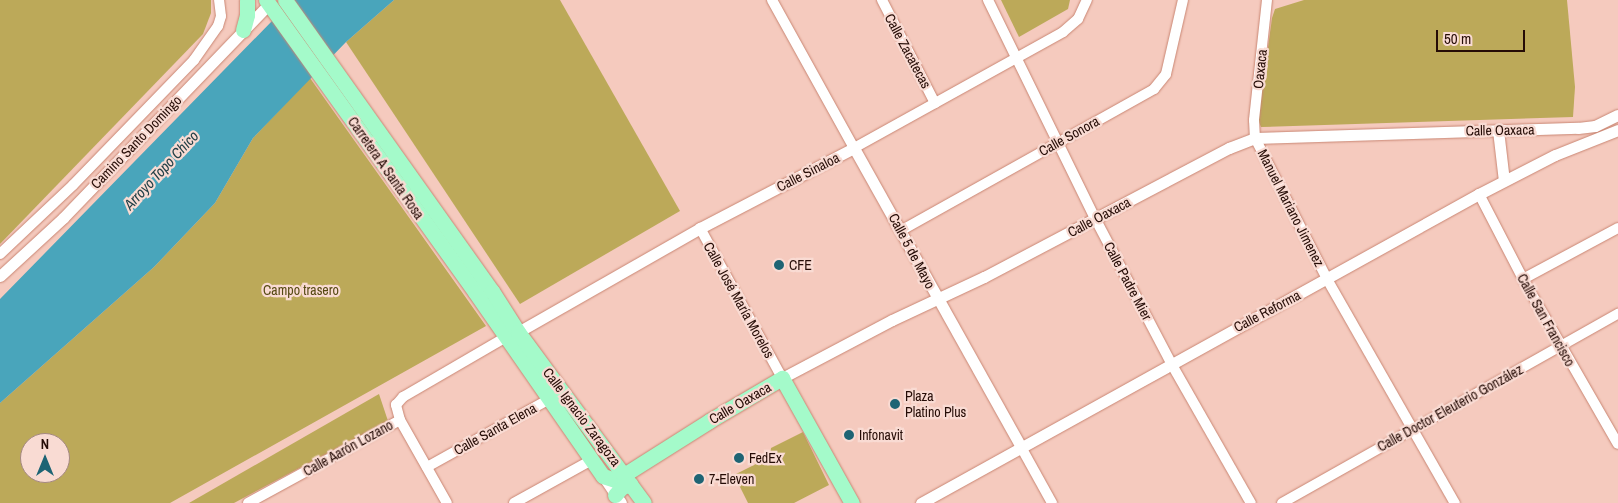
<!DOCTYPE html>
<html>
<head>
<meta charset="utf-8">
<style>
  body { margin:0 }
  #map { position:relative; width:1618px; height:503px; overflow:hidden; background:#f5cabe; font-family:"Archivo Narrow",sans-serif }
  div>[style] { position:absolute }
  .green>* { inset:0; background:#bca959 }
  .water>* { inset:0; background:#49a5bb }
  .roads { filter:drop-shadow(0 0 1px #c98673) drop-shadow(0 0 1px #c98673) }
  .minor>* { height:10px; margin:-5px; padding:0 5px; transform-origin:5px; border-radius:5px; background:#fff }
  .tertiary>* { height:11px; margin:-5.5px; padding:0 5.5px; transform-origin:5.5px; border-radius:5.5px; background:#fff }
  .primary>* { height:15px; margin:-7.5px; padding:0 7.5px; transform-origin:7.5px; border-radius:7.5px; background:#a4faca }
  .dots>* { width:14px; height:14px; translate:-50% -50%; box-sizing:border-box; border:2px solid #f9dbd3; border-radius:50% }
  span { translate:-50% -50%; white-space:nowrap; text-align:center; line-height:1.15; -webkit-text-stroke:4.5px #f9dbd3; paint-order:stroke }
  .street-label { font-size:14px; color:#250c06 }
  .poi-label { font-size:14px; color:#250c06 }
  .left { translate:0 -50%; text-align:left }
  .park-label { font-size:14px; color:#554912 }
  .water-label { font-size:15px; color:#234047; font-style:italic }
  .north { position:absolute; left:20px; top:433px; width:50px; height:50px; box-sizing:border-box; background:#f9dbd3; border:1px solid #a48881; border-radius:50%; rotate:0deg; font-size:14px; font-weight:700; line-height:20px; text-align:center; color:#250c06 }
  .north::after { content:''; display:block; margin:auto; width:18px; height:22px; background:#1e6474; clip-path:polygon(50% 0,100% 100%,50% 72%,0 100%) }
  .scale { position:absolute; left:1436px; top:30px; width:89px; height:22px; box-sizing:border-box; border:2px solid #250c06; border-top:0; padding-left:6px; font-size:15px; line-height:18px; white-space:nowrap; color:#250c06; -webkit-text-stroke:4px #f9dbd3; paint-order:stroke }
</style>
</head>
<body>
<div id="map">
  <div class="green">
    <div style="clip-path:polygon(0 0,211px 0,211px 13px,203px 34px,0 244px)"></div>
    <div style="clip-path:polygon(394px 0,560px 0,680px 211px,520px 304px,346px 42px)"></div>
    <div style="clip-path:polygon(1001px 0,1070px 0,1068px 9px,1019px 37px)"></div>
    <div style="clip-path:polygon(1304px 0,1567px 0,1575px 87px,1573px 117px,1261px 127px,1258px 120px,1272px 18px,1275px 9px)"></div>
    <div style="clip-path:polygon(evenodd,310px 78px,486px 326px,170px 503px,0 503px,0 403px,154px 267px,215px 203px,253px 138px,310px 78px,30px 443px,60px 443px,60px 473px,30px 473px,30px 443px)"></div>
    <div style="clip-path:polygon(379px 394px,388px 421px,234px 503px,189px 503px)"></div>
    <div style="clip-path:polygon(803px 432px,829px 485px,794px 503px,748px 503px,734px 475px,770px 457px,771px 448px)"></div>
  </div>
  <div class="water">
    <div style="clip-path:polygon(295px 0,394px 0,346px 42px,253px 138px,215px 203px,154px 267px,0 403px,0 299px,272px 21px)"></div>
  </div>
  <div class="roads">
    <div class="minor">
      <div style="left:772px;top:0;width:169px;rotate:61deg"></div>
      <div style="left:854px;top:148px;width:239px;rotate:-29deg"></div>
      <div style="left:1063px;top:32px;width:20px;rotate:-41deg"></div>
      <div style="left:1078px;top:19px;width:21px;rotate:-65deg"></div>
      <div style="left:882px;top:0;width:116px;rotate:62.8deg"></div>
      <div style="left:988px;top:0;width:245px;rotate:63.9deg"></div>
      <div style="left:1096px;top:220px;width:161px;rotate:62.3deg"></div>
      <div style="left:1171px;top:363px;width:161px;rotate:60.3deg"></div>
      <div style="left:1267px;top:0;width:121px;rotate:96.2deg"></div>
      <div style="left:1254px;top:120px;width:18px;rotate:87deg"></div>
      <div style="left:1255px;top:138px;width:158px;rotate:62.9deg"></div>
      <div style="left:1327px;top:279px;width:258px;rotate:60.3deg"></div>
      <div style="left:1479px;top:194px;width:96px;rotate:62.6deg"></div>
      <div style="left:1523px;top:279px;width:190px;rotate:60.1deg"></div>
      <div style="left:700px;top:228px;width:171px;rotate:61.3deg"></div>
      <div style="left:902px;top:230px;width:289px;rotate:-29.2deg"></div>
      <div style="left:1154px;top:89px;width:19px;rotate:-51deg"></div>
      <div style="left:1166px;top:74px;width:76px;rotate:-77.1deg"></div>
      <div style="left:0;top:254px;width:100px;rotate:-43.4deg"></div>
      <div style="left:73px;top:185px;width:174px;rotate:-45.9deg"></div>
      <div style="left:194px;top:60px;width:42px;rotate:-54.8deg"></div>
      <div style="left:218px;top:26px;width:10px;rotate:-73deg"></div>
      <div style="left:221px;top:16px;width:16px;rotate:-97deg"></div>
      <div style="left:1523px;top:279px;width:108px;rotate:-28.2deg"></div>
      <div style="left:400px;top:420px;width:95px;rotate:60.5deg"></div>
      <div style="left:1021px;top:447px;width:64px;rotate:61deg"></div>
      <div style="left:427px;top:467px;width:146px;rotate:-29deg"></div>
      <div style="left:248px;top:503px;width:173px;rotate:-28.6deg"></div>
      <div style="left:400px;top:420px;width:16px;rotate:-105deg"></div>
      <div style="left:396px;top:405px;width:11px;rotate:-49deg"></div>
      <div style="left:403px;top:397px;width:119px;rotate:-30.2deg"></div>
      <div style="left:514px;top:503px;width:89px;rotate:-28.9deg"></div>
      <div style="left:1282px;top:503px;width:386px;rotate:-29.4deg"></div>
    </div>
    <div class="tertiary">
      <div style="left:1498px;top:130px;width:51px;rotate:83.3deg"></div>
      <div style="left:0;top:276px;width:86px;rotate:-42.6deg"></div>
      <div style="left:63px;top:218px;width:297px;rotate:-46.1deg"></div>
      <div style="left:518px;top:332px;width:210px;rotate:-29.7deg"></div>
      <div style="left:700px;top:228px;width:174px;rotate:-27.5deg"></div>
      <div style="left:854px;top:148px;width:342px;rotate:60.8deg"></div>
      <div style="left:782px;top:378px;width:124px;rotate:-27.8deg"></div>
      <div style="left:892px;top:320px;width:102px;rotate:-25.1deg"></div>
      <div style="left:984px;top:277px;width:277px;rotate:-27.8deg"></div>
      <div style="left:1229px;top:148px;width:28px;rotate:-21deg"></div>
      <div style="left:1255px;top:138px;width:323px;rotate:-1.8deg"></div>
      <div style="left:1578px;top:128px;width:17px;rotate:-7deg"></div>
      <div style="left:1595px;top:126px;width:25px;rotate:-26deg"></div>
      <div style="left:603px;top:476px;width:32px;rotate:56deg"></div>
      <div style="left:921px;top:503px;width:638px;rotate:-28.98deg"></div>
      <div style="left:1479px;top:194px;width:85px;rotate:-27.2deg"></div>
      <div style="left:1555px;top:155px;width:68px;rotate:-21.6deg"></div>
    </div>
    <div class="primary">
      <div style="left:266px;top:0;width:359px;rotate:54.4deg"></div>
      <div style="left:475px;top:292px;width:224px;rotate:55.2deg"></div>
      <div style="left:603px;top:476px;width:13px;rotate:18deg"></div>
      <div style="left:615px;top:480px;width:4px;rotate:-27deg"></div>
      <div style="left:619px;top:478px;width:107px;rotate:-32.3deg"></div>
      <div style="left:709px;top:421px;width:85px;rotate:-30.5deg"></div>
      <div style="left:782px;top:378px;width:143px;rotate:60.8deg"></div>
      <div style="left:285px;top:0;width:357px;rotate:54.6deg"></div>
      <div style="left:492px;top:291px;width:49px;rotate:57.6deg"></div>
      <div style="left:518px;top:332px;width:212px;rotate:53.6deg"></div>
      <div style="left:243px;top:30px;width:16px;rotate:-75deg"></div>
      <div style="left:247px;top:15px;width:15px;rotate:-90deg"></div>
      <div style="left:615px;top:495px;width:11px;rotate:-49deg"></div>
      <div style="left:622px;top:487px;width:9px;rotate:-18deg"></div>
    </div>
  </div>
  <div class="dots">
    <div style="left:779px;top:265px;background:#1e6474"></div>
    <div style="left:895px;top:404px;background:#1e6474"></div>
    <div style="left:849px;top:435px;background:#1e6474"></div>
    <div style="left:739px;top:458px;background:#1e6474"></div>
    <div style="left:699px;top:479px;background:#1e6474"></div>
  </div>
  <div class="street-label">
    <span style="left:908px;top:51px;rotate:62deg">Calle Zacatecas</span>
    <span style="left:1260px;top:69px;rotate:-84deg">Oaxaca</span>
    <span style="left:1500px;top:130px;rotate:-1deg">Calle Oaxaca</span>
    <span style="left:1069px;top:136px;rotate:-29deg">Calle Sonora</span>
    <span style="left:136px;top:142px;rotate:-46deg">Camino Santo Domingo</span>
    <span style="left:386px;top:168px;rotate:55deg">Carretera A Santa Rosa</span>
    <span style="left:808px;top:172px;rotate:-27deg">Calle Sinaloa</span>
    <span style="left:1291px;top:208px;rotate:63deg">Manuel Mariano Jimenez</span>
    <span style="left:1099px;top:217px;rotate:-28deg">Calle Oaxaca</span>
    <span style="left:912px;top:251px;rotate:62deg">Calle 5 de Mayo</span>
    <span style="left:1128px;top:281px;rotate:62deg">Calle Padre Mier</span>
    <span style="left:739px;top:300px;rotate:61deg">Calle José María Morelos</span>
    <span style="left:1267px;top:311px;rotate:-28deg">Calle Reforma</span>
    <span style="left:1546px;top:320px;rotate:61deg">Calle San Francisco</span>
    <span style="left:740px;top:403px;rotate:-30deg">Calle Oaxaca</span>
    <span style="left:1450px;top:408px;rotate:-29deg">Calle Doctor Eleuterio González</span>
    <span style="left:582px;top:417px;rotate:53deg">Calle Ignacio Zaragoza</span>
    <span style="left:495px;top:429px;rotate:-29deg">Calle Santa Elena</span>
    <span style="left:348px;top:448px;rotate:-29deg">Calle Aarón Lozano</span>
  </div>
  <div class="poi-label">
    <span class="left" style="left:789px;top:265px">CFE</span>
    <span class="left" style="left:905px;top:404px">Plaza<br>Platino Plus</span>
    <span class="left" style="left:859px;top:435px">Infonavit</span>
    <span class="left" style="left:749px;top:458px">FedEx</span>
    <span class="left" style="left:709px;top:479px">7-Eleven</span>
  </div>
  <div class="park-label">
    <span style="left:301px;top:290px">Campo trasero</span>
  </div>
  <div class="water-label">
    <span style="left:161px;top:170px;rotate:-47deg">Arroyo Topo Chico</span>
  </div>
  <div class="north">N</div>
  <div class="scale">50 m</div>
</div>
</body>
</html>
